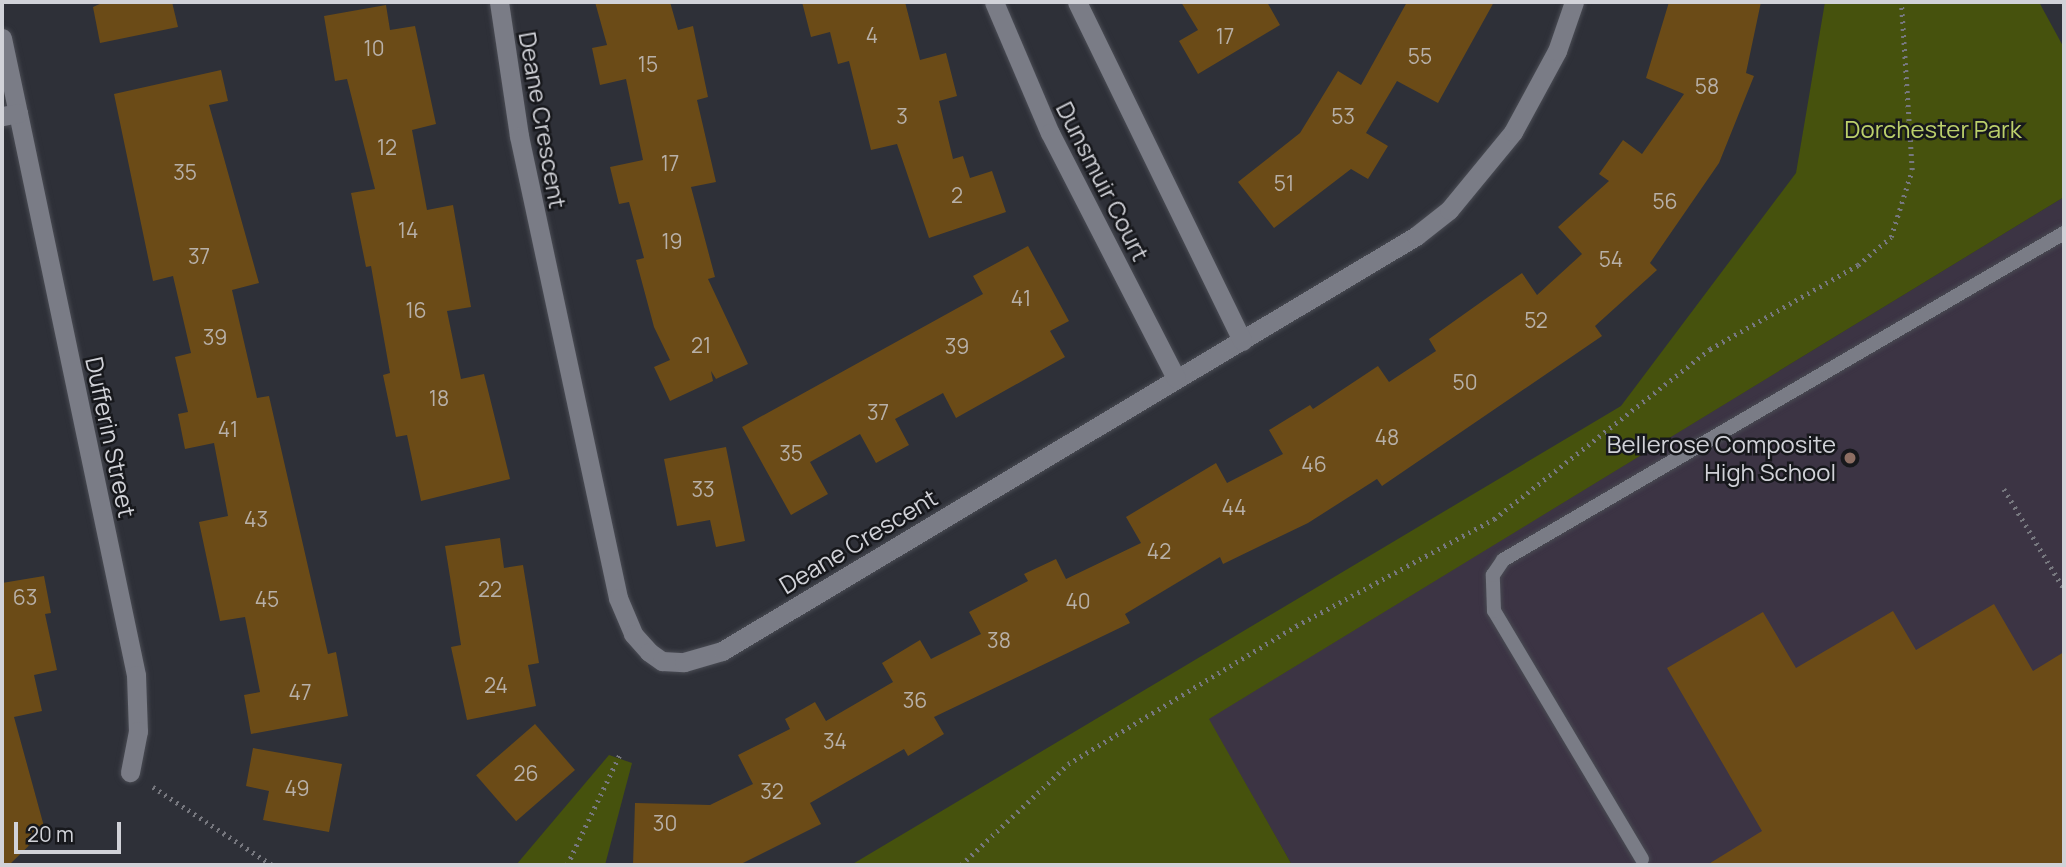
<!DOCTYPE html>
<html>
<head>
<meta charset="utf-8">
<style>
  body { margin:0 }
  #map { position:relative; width:2066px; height:867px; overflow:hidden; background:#2e3038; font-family:Manrope,sans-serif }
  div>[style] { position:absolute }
  .education>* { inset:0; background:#3c3444 }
  .green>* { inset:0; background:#46520d }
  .building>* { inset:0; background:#6b4b17; transform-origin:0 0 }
  .path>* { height:4.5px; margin-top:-2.25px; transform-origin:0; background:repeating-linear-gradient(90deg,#77787f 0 2px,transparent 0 7px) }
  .roads { filter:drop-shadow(0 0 2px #4a4c54) drop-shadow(0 0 2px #4a4c54) }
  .service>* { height:14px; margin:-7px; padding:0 7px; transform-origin:7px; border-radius:7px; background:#7a7c86 }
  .minor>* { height:19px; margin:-9.5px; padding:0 9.5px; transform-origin:9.5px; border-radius:9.5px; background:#7a7c86 }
  .tertiary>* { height:19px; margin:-9.5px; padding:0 9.5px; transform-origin:9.5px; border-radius:9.5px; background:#7a7c86 }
  .dots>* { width:19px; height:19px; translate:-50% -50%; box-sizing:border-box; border:4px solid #17181c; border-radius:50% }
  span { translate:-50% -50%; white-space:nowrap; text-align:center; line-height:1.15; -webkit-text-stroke:5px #17181c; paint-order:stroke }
  .number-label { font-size:21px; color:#b8b0a8 }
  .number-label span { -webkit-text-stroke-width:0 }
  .street-label { font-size:24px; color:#d1d2d8 }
  .park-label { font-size:24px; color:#bcd06b }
  .poi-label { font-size:24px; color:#d1d2d8 }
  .right { translate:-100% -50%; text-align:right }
  .frame { position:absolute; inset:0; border:4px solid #d1d2d8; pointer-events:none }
  .scale { position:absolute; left:14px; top:822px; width:107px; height:32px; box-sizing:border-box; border:4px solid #d1d2d8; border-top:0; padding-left:9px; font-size:21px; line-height:24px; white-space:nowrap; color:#d1d2d8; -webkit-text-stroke:5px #17181c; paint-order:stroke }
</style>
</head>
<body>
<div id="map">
  <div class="education">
    <div style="clip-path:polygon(2064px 197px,2064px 865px,1292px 865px,1208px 719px)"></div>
  </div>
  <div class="green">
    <div style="clip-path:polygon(1825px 2px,2039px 2px,2064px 48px,2064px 197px,1209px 719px,1292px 865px,851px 865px,1621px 406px,1796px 173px)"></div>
    <div style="clip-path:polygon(609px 755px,632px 763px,605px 865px,516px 865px)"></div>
  </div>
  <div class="building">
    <div style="clip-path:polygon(104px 2px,172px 2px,178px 27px,100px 43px,93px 7px)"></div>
    <div style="clip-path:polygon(595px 2px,670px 2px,678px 30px,693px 26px,708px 97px,697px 100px,716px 182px,691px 187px,715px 277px,708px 279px,748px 364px,716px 379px,711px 371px,713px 381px,670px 401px,654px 367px,670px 360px,654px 327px,636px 260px,644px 258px,629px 202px,619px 204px,610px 167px,643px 160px,626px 79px,600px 85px,592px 48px,607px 45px)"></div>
    <div style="clip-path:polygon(802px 2px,905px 2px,920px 60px,946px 53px,957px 96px,939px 101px,953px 159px,963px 156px,970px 178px,992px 171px,1006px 212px,929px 238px,897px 144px,871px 150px,849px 61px,838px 64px,830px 32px,811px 37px)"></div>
    <div style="clip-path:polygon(1181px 2px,1267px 2px,1280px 25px,1198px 74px,1179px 41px,1198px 30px)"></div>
    <div style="clip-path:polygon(1407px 2px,1494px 2px,1438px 103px,1397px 81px,1366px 133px,1388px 146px,1368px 179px,1351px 169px,1274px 228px,1238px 182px,1300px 133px,1338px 71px,1361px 85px)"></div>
    <div style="clip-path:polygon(1669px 2px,1761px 2px,1746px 73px,1754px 76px,1719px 163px,1650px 263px,1657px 270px,1595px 326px,1602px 336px,1382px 486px,1377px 479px,1308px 523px,1223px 564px,1220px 557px,1125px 614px,1130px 623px,934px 717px,944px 734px,908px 756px,904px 749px,810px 803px,821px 824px,739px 865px,633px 865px,635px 803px,710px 805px,753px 784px,738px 755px,790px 729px,785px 719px,815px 702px,826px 721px,893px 682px,882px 663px,920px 640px,931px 659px,981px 634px,969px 612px,1028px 581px,1024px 574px,1056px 559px,1066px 579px,1141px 543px,1126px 517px,1216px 463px,1227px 483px,1283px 454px,1269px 430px,1310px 405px,1313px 409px,1378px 366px,1389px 382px,1436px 351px,1429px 339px,1522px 273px,1537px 295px,1582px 254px,1558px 227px,1609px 181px,1599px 174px,1623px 140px,1642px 154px,1684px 94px,1646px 78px)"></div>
    <div style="clip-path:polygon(386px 5px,390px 30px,415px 26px,436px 124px,412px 130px,427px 210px,453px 205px,471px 307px,447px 311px,461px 379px,484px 374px,510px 479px,421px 501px,407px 435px,396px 437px,383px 375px,390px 373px,371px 266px,366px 267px,351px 193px,375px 189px,347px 79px,335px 81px,324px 16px)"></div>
    <div style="clip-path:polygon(221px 70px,228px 101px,209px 105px,259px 283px,232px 290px,257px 398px,269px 396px,328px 654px,336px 652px,348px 716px,251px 734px,244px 695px,260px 692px,245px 617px,220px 621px,199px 522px,228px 516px,214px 443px,185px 449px,178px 414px,188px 412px,175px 357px,191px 353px,173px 276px,153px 281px,114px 94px)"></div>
    <div style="clip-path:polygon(1028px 246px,1069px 321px,1050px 331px,1065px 357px,956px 418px,943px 393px,895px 419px,909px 445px,876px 463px,860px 434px,810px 462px,828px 494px,791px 515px,742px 427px,983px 294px,973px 276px)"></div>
    <div style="clip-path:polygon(726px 447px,745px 541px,716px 547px,710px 520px,677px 526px,664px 459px)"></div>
    <div style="clip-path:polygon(500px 538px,504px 568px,523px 565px,539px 663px,528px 665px,536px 706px,467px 720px,451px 647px,461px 645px,445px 546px)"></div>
    <div style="clip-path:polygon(44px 576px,51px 613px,45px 614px,57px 670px,34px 675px,42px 711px,14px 717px,45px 830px,9px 865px,2px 865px,2px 583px)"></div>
    <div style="clip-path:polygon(1994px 604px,2033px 671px,2064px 652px,2064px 865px,1707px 865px,1762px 831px,1667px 668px,1763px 612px,1796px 668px,1893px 611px,1916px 650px)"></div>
    <div style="left:535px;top:724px;width:61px;height:78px;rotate:49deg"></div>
    <div style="clip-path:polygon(253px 748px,342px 764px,329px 832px,263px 820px,269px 791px,246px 786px)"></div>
  </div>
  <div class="path">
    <div style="left:2004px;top:489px;width:117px;rotate:59deg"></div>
    <div style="left:153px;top:787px;width:142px;rotate:33.2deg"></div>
    <div style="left:567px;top:865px;width:125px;rotate:-64.5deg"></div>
    <div style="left:961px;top:865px;width:147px;rotate:-43.3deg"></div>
    <div style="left:1068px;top:764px;width:267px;rotate:-31.2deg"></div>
    <div style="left:1296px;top:626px;width:225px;rotate:-28.4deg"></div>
    <div style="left:1494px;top:519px;width:275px;rotate:-38.2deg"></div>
    <div style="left:1710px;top:349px;width:170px;rotate:-29.6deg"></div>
    <div style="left:1858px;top:265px;width:43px;rotate:-40.3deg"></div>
    <div style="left:1891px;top:237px;width:70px;rotate:-72.6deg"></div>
    <div style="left:1912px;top:170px;width:168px;rotate:-93.7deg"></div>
  </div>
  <div class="roads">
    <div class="service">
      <div style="left:1642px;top:859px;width:289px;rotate:-120.8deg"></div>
      <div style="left:1494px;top:611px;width:36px;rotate:-92deg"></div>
      <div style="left:1493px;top:575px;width:18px;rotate:-56deg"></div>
      <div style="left:1503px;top:560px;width:649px;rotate:-30.24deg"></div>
    </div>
    <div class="minor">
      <div style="left:499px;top:2px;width:135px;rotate:81.5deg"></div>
      <div style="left:519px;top:136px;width:472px;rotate:77.9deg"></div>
      <div style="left:618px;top:598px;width:39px;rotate:67deg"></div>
      <div style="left:633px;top:634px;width:24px;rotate:48deg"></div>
      <div style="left:649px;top:652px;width:16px;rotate:35deg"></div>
      <div style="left:662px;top:661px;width:22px;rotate:3deg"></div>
      <div style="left:684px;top:662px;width:40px;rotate:-16deg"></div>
      <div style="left:722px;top:651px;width:809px;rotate:-30.88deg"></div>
      <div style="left:1416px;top:236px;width:42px;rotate:-38.2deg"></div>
      <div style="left:1449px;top:210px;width:101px;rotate:-50.6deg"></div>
      <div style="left:1513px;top:132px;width:92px;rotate:-61.5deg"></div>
      <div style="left:1557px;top:51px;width:52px;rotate:-70.9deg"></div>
      <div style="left:994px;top:2px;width:142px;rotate:66.9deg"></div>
      <div style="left:1050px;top:133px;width:276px;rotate:62.8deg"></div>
      <div style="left:1077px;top:2px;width:377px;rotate:64deg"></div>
      <div style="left:18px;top:113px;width:574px;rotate:78.14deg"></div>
      <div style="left:136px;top:675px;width:56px;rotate:88deg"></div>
      <div style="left:138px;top:731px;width:42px;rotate:101deg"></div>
    </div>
    <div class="tertiary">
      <div style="left:2px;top:38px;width:77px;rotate:78deg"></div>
      <div style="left:18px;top:113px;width:16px;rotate:169deg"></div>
    </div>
  </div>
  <div class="dots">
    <div style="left:1850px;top:458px;background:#8d6e63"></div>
  </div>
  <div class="number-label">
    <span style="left:872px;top:35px">4</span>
    <span style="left:1225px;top:36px">17</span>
    <span style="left:374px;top:48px">10</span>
    <span style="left:1420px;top:56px">55</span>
    <span style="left:648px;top:64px">15</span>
    <span style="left:1707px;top:86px">58</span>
    <span style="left:902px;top:116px">3</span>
    <span style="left:1343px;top:116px">53</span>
    <span style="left:387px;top:147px">12</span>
    <span style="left:670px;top:163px">17</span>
    <span style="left:185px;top:172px">35</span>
    <span style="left:1284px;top:183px">51</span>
    <span style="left:957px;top:195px">2</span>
    <span style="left:1665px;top:201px">56</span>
    <span style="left:408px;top:230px">14</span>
    <span style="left:672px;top:241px">19</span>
    <span style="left:199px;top:256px">37</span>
    <span style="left:1611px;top:259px">54</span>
    <span style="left:1021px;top:298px">41</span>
    <span style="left:416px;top:310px">16</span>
    <span style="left:1536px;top:320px">52</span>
    <span style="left:215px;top:337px">39</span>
    <span style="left:701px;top:345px">21</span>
    <span style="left:957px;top:346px">39</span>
    <span style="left:1465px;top:382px">50</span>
    <span style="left:439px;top:398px">18</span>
    <span style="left:878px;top:412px">37</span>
    <span style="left:228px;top:429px">41</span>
    <span style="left:1387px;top:437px">48</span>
    <span style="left:791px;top:453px">35</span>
    <span style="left:1314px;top:464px">46</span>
    <span style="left:703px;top:489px">33</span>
    <span style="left:1234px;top:507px">44</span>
    <span style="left:256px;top:519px">43</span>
    <span style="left:1159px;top:551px">42</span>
    <span style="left:490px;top:589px">22</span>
    <span style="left:25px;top:597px">63</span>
    <span style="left:267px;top:599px">45</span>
    <span style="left:1078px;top:601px">40</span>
    <span style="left:999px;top:640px">38</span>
    <span style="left:496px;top:685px">24</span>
    <span style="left:300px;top:692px">47</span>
    <span style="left:915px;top:700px">36</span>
    <span style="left:835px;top:741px">34</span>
    <span style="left:526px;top:773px">26</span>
    <span style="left:297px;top:788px">49</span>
    <span style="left:772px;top:791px">32</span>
    <span style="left:665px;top:823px">30</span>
  </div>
  <div class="street-label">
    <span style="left:543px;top:120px;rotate:80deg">Deane Crescent</span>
    <span style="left:1103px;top:181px;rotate:63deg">Dunsmuir Court</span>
    <span style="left:111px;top:437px;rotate:78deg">Dufferin Street</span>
    <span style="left:858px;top:541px;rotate:-31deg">Deane Crescent</span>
  </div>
  <div class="park-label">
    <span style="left:1933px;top:129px">Dorchester Park</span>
  </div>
  <div class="poi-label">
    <span class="right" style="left:1836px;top:458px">Bellerose Composite<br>High School</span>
  </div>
  <div class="frame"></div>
  <div class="scale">20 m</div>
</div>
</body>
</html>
